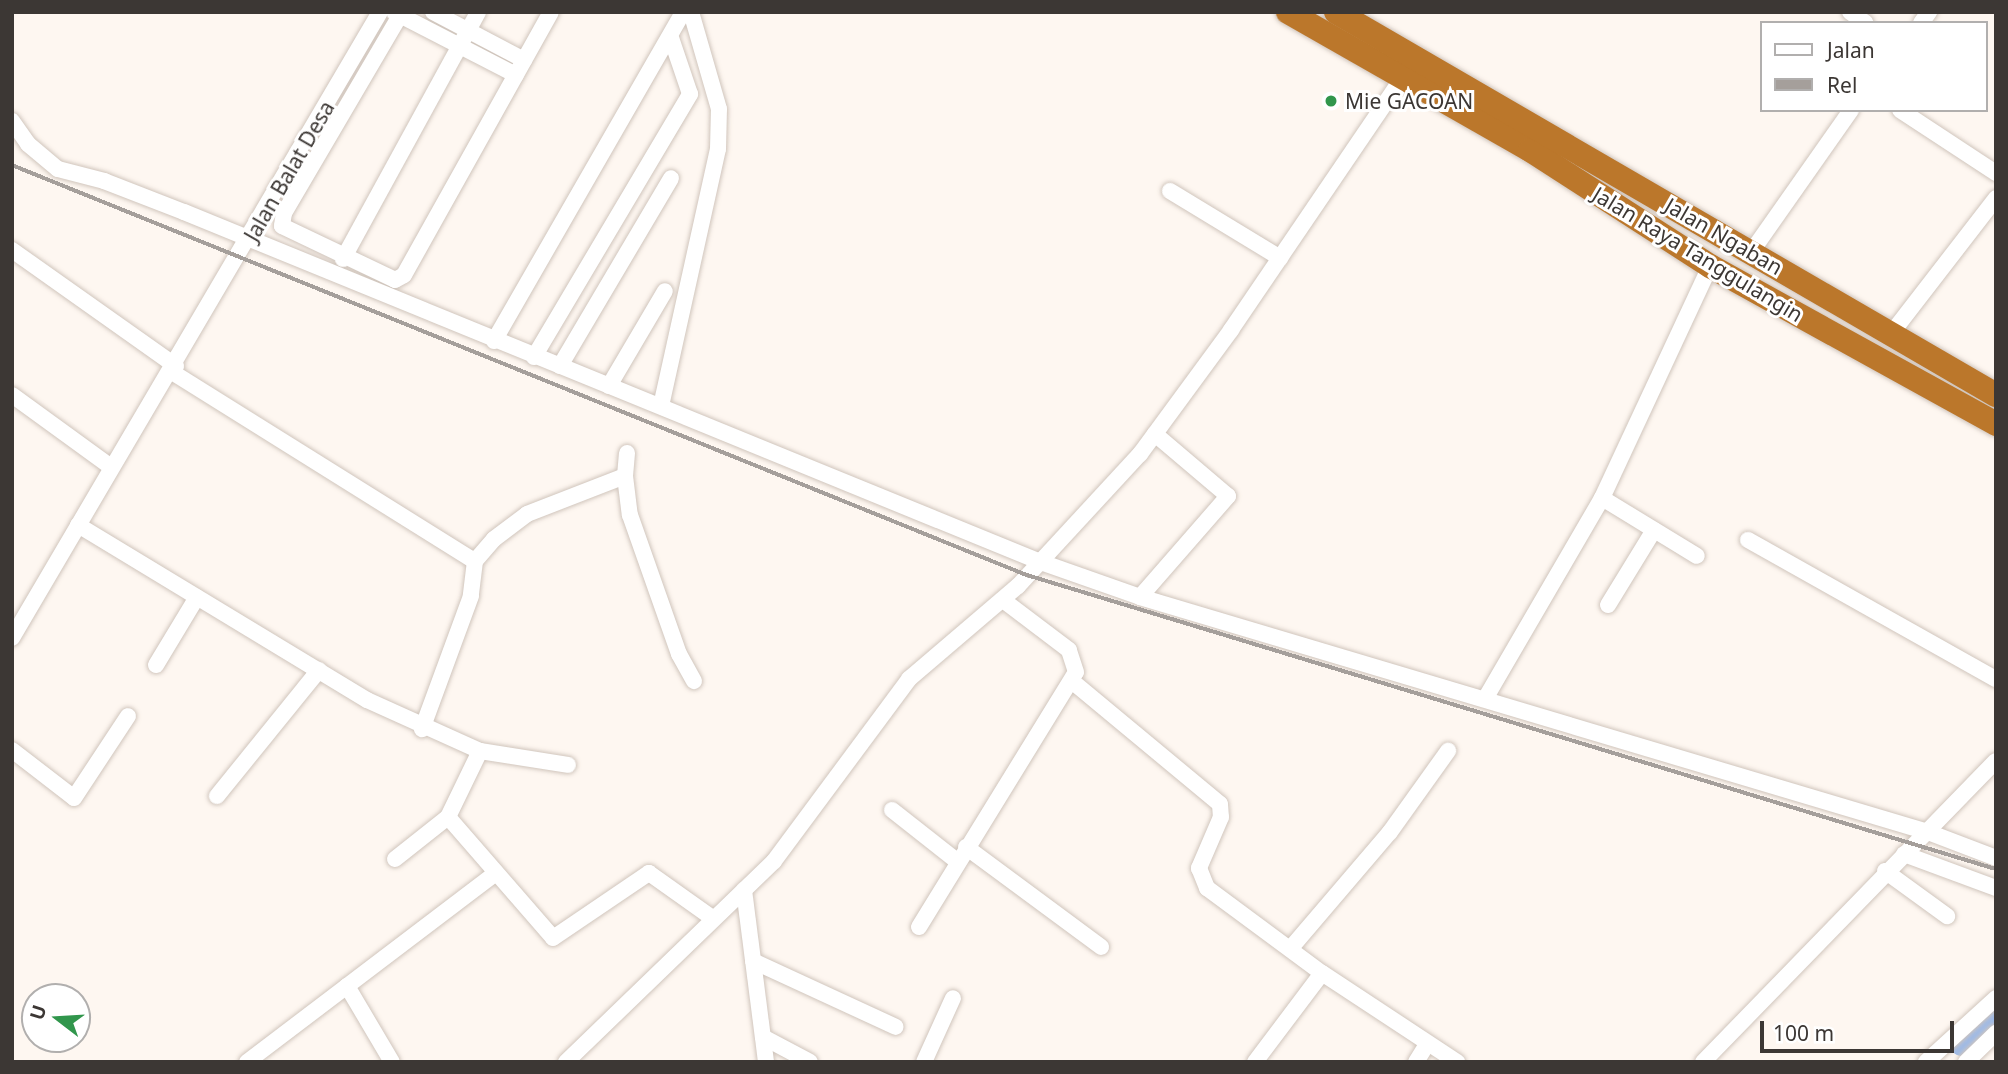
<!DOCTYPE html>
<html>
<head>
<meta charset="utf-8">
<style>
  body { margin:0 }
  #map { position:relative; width:2008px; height:1074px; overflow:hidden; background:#fef7f1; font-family:"Noto Sans",sans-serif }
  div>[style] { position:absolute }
  .river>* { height:23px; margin:-11.5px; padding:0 11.5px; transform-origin:11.5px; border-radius:11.5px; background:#9ebae7 }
  .roads { filter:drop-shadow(0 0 2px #d0c5bc) drop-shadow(0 0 2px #d0c5bc) }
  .minor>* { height:16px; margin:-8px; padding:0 8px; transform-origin:8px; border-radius:8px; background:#fff }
  .highway>* { height:24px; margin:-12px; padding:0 12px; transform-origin:12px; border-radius:12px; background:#bb772b }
  .rail>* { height:3.5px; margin:-1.75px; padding:0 1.75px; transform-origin:1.75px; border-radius:1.75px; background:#a59f9b }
  .dots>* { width:19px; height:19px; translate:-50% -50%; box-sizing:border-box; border:4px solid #fff; border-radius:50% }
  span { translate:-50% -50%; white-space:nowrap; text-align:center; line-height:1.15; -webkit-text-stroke:6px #fff; paint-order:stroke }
  .poi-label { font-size:21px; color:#3c3734 }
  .left { translate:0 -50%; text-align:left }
  .street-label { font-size:21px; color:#3c3734 }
  .frame { position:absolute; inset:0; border:14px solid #3c3734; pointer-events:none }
  .legend { position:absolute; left:1760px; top:21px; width:228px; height:91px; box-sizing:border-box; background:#fff; border:2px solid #b1afae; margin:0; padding:9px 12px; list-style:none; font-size:21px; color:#3c3734 }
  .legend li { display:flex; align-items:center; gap:14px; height:35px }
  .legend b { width:35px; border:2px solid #b1afae }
  .north { position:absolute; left:21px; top:983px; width:70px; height:70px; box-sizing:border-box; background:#fff; border:2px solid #b1afae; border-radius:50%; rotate:287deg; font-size:19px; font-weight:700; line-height:28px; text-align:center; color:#3c3734 }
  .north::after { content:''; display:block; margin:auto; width:24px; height:32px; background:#31964c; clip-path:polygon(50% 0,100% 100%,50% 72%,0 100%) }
  .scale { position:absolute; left:1760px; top:1021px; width:194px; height:32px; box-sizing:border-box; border:4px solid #3c3734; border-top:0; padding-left:9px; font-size:21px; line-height:24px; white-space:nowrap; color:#3c3734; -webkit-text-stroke:5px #fff; paint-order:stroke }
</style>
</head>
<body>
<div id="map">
  <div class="river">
    <div style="left:1961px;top:1044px;width:47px;rotate:-41.5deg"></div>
  </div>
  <div class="roads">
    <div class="minor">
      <div style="left:394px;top:12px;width:137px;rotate:27.3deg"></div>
      <div style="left:402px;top:12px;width:233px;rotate:120.4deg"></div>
      <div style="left:284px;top:213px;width:13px;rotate:99deg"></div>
      <div style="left:282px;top:226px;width:125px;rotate:25.5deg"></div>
      <div style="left:395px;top:280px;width:10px;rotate:-29deg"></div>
      <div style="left:404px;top:275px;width:301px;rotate:-60.8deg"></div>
      <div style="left:433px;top:12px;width:103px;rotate:27.8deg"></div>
      <div style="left:1850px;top:12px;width:19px;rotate:35deg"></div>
      <div style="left:1921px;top:23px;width:14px;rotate:-54deg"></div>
      <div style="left:1900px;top:110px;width:115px;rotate:33.3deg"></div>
      <div style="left:12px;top:121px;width:28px;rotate:55deg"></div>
      <div style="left:28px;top:144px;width:39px;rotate:40deg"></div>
      <div style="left:58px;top:169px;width:48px;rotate:14.6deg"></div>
      <div style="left:104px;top:181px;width:86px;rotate:21.2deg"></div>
      <div style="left:184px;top:212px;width:923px;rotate:22.23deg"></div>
      <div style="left:1038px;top:561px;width:108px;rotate:19.4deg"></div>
      <div style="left:1140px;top:597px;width:822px;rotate:16.61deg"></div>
      <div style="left:1928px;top:832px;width:73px;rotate:20.9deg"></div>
      <div style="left:1170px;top:191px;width:129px;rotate:31.3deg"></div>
      <div style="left:12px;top:250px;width:201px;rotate:35.3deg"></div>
      <div style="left:1752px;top:251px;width:172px;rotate:-54.9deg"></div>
      <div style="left:343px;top:259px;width:281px;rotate:-61.3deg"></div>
      <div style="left:1891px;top:334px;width:172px;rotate:-52.3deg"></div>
      <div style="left:494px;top:341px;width:379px;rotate:-60.1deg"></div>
      <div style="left:534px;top:357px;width:306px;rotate:-59.3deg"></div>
      <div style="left:690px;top:94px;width:59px;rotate:-108.7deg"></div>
      <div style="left:560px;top:366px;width:218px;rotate:-59.4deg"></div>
      <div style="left:172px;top:372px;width:357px;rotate:32deg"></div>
      <div style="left:475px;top:561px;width:35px;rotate:97deg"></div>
      <div style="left:471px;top:596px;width:142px;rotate:110.2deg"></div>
      <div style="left:609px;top:386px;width:110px;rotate:-59.5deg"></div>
      <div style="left:12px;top:395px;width:122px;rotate:36deg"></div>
      <div style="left:661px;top:406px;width:263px;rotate:-77.5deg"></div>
      <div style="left:718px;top:149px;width:40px;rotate:-88.6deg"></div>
      <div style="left:719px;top:109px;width:101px;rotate:-106.1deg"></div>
      <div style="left:625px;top:476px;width:23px;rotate:-85deg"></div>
      <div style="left:1602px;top:498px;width:111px;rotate:31.4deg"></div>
      <div style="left:78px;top:525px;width:338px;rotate:31.2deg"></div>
      <div style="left:367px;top:700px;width:124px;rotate:24.3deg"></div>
      <div style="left:480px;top:751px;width:73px;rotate:115.9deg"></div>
      <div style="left:448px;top:817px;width:160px;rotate:49deg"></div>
      <div style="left:553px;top:938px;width:116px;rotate:-34.1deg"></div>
      <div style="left:649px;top:873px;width:76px;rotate:35.4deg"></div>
      <div style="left:1748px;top:540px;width:284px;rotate:29.3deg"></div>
      <div style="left:475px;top:561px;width:29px;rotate:-49deg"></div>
      <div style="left:494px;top:539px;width:41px;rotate:-37.1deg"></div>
      <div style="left:527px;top:514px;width:105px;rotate:-21.2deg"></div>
      <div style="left:625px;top:476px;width:39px;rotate:83deg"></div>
      <div style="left:630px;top:515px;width:147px;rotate:70.6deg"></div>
      <div style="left:679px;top:654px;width:31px;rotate:61deg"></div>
      <div style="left:1140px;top:597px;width:134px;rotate:-48.9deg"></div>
      <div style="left:1228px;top:496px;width:96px;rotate:-139.7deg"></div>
      <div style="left:1608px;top:605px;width:88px;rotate:-58.5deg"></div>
      <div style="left:12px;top:638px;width:726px;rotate:-59.55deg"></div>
      <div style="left:156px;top:665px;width:79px;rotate:-58.9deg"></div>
      <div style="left:1073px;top:682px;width:191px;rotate:39.7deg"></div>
      <div style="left:1220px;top:804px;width:13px;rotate:86deg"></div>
      <div style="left:1221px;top:817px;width:56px;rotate:113.3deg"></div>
      <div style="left:1199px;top:868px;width:22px;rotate:68deg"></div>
      <div style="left:1207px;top:888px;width:143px;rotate:36.5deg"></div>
      <div style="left:1322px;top:973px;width:162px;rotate:33.4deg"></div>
      <div style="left:1485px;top:699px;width:233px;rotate:-59.8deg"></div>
      <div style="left:1602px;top:498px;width:256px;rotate:-65deg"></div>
      <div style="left:12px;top:750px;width:78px;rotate:37.7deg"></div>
      <div style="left:74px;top:798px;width:98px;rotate:-56.6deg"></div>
      <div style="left:480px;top:751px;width:89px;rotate:9deg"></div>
      <div style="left:217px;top:796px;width:162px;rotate:-51deg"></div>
      <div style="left:892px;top:810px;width:84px;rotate:38.2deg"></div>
      <div style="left:966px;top:847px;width:168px;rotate:36.5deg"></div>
      <div style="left:1904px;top:854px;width:98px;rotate:20.3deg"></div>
      <div style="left:395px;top:859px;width:68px;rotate:-38.4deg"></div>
      <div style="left:1885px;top:871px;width:77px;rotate:36deg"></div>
      <div style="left:744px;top:890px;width:173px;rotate:82.7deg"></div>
      <div style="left:919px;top:927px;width:299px;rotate:-58.4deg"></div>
      <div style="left:1076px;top:672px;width:23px;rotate:-108deg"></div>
      <div style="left:1069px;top:650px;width:83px;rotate:-142.9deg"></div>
      <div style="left:1290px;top:949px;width:154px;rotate:-49.5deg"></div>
      <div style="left:1390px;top:832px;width:100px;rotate:-54.4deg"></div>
      <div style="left:753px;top:961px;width:157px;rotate:24.8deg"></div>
      <div style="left:347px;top:986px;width:88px;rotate:59.4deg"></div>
      <div style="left:763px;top:1037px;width:53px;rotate:28deg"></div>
      <div style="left:247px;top:1062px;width:311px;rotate:-37.2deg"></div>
      <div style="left:566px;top:1062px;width:289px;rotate:-44deg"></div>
      <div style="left:774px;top:861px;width:227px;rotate:-53.4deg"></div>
      <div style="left:909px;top:679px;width:143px;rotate:-40.5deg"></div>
      <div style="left:1018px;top:586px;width:180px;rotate:-47.3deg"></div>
      <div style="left:1140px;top:454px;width:154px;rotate:-53.7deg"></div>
      <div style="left:1231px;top:330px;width:313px;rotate:-55.8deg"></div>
      <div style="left:924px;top:1062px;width:70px;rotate:-65.6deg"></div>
      <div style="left:1255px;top:1062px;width:111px;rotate:-53deg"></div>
      <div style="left:1416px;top:1062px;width:22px;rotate:-58deg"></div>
      <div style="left:1703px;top:1062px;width:420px;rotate:-45.8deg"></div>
      <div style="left:1926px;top:1062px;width:95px;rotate:-42.4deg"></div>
      <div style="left:1966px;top:1062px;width:42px;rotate:-44deg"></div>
    </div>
    <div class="highway">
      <div style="left:1288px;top:12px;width:279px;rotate:29.7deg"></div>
      <div style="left:1530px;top:150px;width:214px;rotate:32.8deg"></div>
      <div style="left:1710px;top:266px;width:327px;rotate:28.9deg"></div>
      <div style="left:1336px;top:12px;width:763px;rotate:30.13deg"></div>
    </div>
  </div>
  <div class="rail">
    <div style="left:12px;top:165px;width:1095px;rotate:22deg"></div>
    <div style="left:1027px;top:575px;width:1013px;rotate:16.88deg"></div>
  </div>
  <div class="dots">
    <div style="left:1331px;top:101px;background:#31964c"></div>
  </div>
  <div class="poi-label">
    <span class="left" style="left:1345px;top:101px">Mie GACOAN</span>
  </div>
  <div class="street-label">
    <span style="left:289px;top:171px;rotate:-60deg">Jalan Balat Desa</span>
    <span style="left:1724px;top:236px;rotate:30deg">Jalan Ngaban</span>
    <span style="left:1698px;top:254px;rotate:31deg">Jalan Raya Tanggulangin</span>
  </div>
  <div class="frame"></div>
  <ul class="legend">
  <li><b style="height:9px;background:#fff"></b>Jalan</li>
  <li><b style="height:9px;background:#a59f9b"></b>Rel</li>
  </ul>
  <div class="north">U</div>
  <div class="scale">100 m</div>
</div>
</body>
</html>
